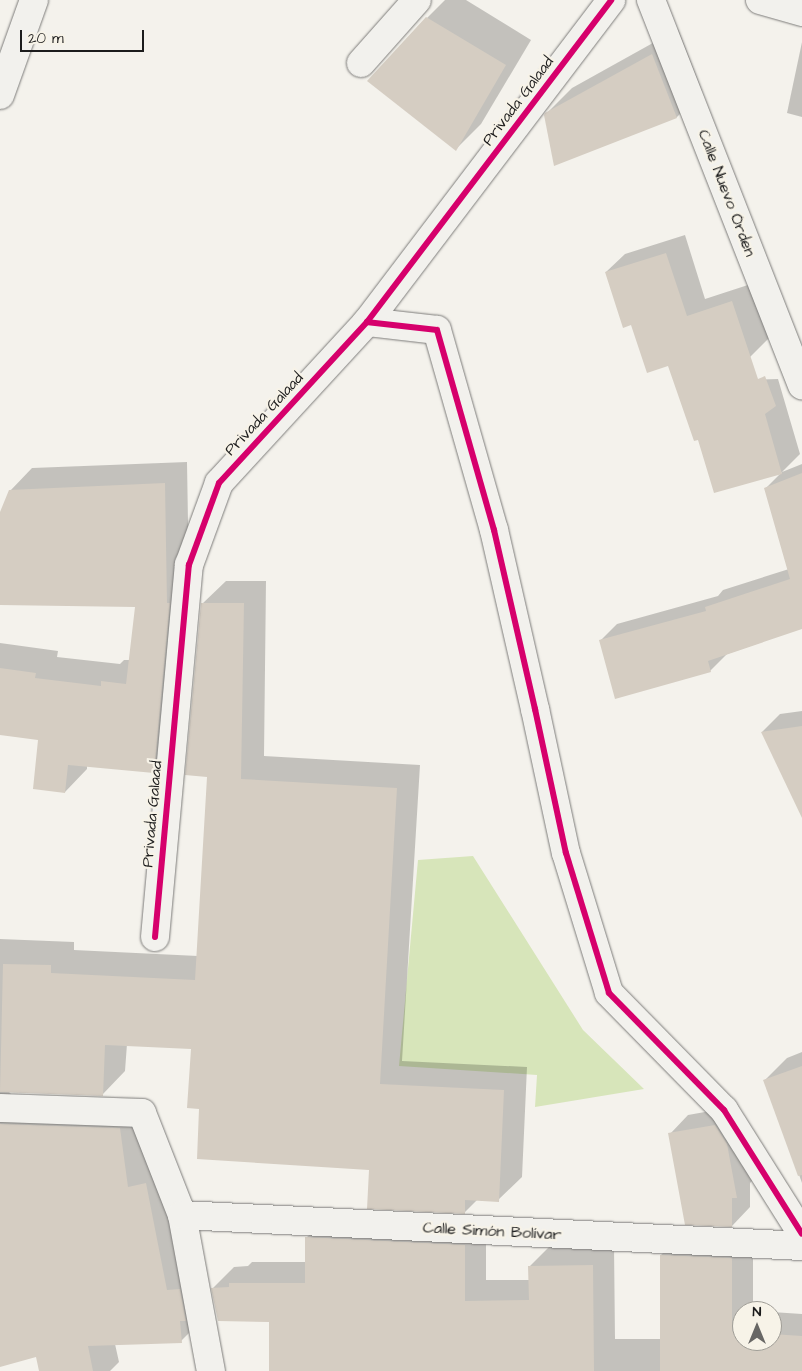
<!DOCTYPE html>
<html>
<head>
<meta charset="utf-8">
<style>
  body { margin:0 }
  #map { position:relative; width:802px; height:1371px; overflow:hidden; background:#f4f2ec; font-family:"Architects Daughter",sans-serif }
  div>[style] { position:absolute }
  .green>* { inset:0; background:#d7e5ba }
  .shadow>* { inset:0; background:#0003 }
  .building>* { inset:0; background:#d5cdc2 }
  .roads { filter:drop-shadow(0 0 1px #7d7c7a) drop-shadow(0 0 1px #7d7c7a) }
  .street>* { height:28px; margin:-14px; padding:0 14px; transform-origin:14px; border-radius:14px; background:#f2f1ed }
  .cycleway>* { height:6px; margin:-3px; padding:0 3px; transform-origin:3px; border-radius:3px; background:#d6006c }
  span { translate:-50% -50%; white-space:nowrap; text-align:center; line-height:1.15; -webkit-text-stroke:4.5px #f7f3e8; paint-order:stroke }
  .street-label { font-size:16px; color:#1c1c1c }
  .north { position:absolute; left:732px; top:1301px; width:50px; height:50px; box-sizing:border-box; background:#f7f3e8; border:1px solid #9f9d96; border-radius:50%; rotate:0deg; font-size:14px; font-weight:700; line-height:20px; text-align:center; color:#1c1c1c }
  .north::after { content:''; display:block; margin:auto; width:18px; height:22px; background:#686765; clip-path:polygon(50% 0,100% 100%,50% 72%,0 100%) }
  .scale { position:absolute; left:20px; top:30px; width:124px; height:22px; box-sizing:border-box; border:2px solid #1c1c1c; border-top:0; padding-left:6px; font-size:15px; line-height:18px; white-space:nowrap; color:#1c1c1c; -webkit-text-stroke:4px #f7f3e8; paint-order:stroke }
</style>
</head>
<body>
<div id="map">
  <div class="green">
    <div style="clip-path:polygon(473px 856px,583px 1030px,644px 1089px,535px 1107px,537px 1075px,399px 1066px,418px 860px)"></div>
  </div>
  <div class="shadow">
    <div style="clip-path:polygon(445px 0,466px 0,531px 40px,481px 124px,456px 149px,427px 18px)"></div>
    <div style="clip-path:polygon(678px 29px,702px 91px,677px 117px,555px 164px,546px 114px,572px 88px)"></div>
    <div style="clip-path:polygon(802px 42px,802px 117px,787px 113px)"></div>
    <div style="clip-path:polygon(685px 235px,705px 299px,751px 284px,769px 338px,750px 357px,752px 380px,778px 379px,800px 454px,782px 472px,802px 464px,802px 628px,727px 654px,710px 671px,600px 641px,617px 624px,718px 596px,723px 590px,789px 569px,766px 488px,782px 472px,715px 492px,698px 438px,669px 364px,631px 324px,606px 272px,625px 254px)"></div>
    <div style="clip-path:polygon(187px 462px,189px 582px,176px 749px,154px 771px,87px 766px,87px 769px,65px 792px,39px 739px,0 734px,0 643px,58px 651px,57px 657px,120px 664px,124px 660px,130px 660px,136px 605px,0 604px,0 517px,10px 491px,32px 468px)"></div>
    <div style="clip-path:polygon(226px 581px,266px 581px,264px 756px,420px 765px,402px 1061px,527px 1067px,522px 1177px,498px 1200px,478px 1199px,465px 1212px,370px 1168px,200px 1108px,192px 1048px,127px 1044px,125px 1071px,102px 1095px,9px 1092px,15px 1098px,143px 1105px,204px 1318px,181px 1341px,115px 1344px,119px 1362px,110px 1371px,40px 1371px,37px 1355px,0 1365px,0 939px,74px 942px,74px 950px,198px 956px,208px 776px,202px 604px)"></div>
    <div style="clip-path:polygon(802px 711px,802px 802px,762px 732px,780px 714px)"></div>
    <div style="clip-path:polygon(802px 1052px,802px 1183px,765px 1080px,787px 1058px)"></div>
    <div style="clip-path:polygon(733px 1107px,755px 1178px,750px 1183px,750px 1207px,732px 1226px,670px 1134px,688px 1115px)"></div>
    <div style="clip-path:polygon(328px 1217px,486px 1224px,486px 1280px,530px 1280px,530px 1266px,551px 1245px,614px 1245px,615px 1339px,661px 1339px,661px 1255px,682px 1234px,753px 1237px,753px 1310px,761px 1311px,742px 1311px,742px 1341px,772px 1341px,772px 1312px,802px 1314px,802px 1371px,270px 1371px,270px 1320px,213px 1288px,234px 1267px,248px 1266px,252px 1262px,306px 1262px,306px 1238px)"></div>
  </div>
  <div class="building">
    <div style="clip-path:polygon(426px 17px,506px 65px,456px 151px,367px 81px)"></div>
    <div style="clip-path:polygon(652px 54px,677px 118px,554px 166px,544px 115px,545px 113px)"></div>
    <div style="clip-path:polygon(666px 253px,687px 316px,732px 301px,758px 379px,765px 376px,776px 406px,765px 414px,782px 474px,714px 493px,698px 440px,694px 441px,668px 366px,647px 373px,631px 325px,623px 328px,605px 272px)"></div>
    <div style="clip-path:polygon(802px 473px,802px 629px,708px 661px,711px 672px,615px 699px,599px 640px,706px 611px,705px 607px,790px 579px,764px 488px)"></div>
    <div style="clip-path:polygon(165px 483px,167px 603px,170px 603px,154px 773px,68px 765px,65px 793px,33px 789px,38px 740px,0 735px,0 668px,36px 673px,35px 678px,101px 686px,101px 681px,126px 684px,135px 607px,0 605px,0 512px,9px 490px)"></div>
    <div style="clip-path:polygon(201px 603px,244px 603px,241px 779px,397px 788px,380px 1084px,504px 1090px,499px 1202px,465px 1200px,465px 1214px,367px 1209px,369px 1170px,197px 1159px,199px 1109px,187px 1108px,191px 1049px,105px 1045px,103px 1096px,0 1092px,3px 964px,51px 965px,51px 973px,195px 980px,207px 777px,185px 775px)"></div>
    <div style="clip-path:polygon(802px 726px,802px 818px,761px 732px)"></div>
    <div style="clip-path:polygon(802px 1066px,802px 1175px,798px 1176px,763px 1080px)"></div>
    <div style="clip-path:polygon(0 1124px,120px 1128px,128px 1187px,146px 1183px,167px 1290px,180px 1289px,186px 1321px,180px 1321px,182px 1343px,88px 1346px,93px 1371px,39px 1371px,36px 1357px,0 1367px)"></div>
    <div style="clip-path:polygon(715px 1125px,727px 1144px,737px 1198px,732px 1198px,732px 1227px,685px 1225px,668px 1133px)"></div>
    <div style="clip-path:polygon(305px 1237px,465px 1245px,465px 1301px,529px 1300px,528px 1266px,593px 1265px,594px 1371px,269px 1371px,269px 1322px,218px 1321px,211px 1288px,229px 1287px,229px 1283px,305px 1283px)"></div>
    <div style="clip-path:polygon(660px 1255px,732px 1258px,732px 1331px,742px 1332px,742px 1341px,772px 1341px,772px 1334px,802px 1336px,802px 1371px,660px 1371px)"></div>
  </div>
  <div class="roads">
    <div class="street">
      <div style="left:651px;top:0;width:414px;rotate:68.6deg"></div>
      <div style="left:760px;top:0;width:44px;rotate:15.9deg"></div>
      <div style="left:361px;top:63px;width:84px;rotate:-48.4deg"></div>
      <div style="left:0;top:95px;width:101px;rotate:-70.3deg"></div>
      <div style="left:367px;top:322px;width:70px;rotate:6.5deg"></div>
      <div style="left:437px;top:330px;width:208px;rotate:74.1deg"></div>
      <div style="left:494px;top:530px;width:184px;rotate:77.1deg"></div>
      <div style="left:535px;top:709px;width:147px;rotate:77.9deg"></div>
      <div style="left:566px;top:853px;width:146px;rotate:72.9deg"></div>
      <div style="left:609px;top:993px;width:164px;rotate:45.5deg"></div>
      <div style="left:724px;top:1110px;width:146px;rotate:57.8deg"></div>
      <div style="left:155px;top:937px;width:374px;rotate:-84.8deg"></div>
      <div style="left:189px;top:565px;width:87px;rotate:-69.9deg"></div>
      <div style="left:219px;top:483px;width:219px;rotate:-47.4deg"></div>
      <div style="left:367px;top:322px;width:404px;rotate:-52.8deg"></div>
      <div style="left:0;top:1108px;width:142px;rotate:2deg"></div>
      <div style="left:142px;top:1113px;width:110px;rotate:68.6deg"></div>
      <div style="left:182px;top:1215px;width:159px;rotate:79.5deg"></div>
      <div style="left:182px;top:1215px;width:621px;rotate:2.86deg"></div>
    </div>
  </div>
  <div class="cycleway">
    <div style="left:367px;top:322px;width:70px;rotate:6.5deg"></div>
    <div style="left:437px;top:330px;width:208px;rotate:74.1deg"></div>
    <div style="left:494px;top:530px;width:184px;rotate:77.1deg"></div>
    <div style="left:535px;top:709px;width:147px;rotate:77.9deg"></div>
    <div style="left:566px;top:853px;width:146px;rotate:72.9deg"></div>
    <div style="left:609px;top:993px;width:164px;rotate:45.5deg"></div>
    <div style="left:724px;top:1110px;width:146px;rotate:57.8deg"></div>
    <div style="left:155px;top:937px;width:374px;rotate:-84.8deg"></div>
    <div style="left:189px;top:565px;width:87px;rotate:-69.9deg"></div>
    <div style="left:219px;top:483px;width:219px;rotate:-47.4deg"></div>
    <div style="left:367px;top:322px;width:404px;rotate:-52.8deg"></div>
  </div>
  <div class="street-label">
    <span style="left:518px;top:101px;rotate:-53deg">Privada Galaad</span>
    <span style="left:727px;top:193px;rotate:69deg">Calle Nuevo Órden</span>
    <span style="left:264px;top:414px;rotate:-47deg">Privada Galaad</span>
    <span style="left:152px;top:814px;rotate:-85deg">Privada Galaad</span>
    <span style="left:492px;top:1231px;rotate:3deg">Calle Simón Bolívar</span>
  </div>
  <div class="north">N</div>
  <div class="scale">20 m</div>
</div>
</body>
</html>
